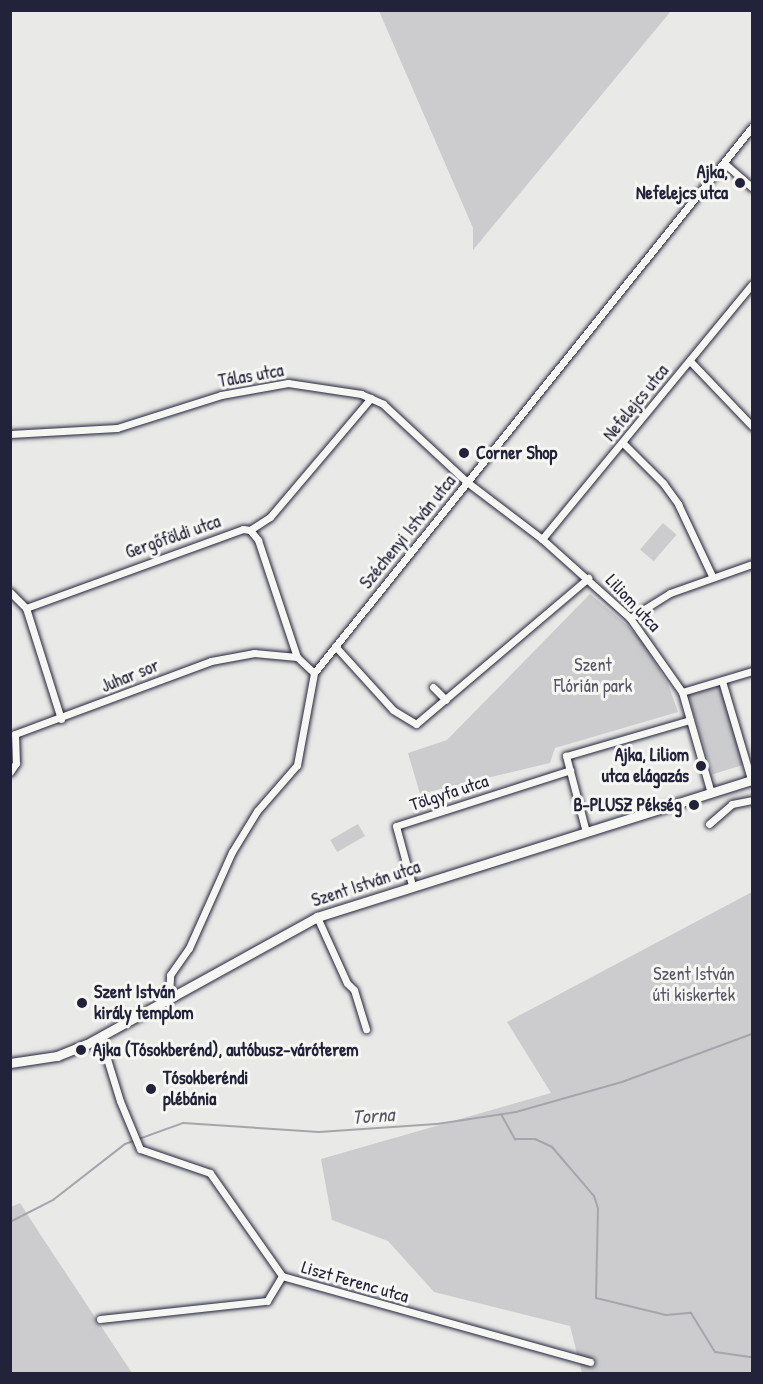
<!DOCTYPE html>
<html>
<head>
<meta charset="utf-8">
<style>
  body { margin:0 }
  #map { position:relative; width:763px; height:1384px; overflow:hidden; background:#e9e9e7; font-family:"Patrick Hand",sans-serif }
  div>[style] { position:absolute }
  .green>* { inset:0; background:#ccccce; transform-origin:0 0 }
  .stream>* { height:2px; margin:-1px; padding:0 1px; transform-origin:1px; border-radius:1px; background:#a5a5ac }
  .roads { filter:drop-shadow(0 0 2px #22223b) drop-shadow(0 0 2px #22223b) }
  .street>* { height:7px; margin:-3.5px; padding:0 3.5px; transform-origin:3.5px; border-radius:3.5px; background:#f6f6f2 }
  .secondary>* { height:9px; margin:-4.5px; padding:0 4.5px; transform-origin:4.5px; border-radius:4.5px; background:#f6f6f2 }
  .dots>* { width:16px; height:16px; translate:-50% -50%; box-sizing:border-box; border:3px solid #f6f6f2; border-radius:50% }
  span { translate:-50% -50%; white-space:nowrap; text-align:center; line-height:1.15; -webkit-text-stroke:6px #f6f6f2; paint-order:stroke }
  .poi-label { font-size:18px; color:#22223b; font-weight:700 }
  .right { translate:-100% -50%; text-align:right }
  .left { translate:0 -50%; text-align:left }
  .street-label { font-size:18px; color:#22223b }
  .park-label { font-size:18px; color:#555567 }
  .water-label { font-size:20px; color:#565668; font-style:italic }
  .frame { position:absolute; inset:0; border:12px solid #22223b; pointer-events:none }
</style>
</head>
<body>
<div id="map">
  <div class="green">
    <div style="clip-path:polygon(379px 11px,379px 10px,671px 11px,473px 250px,473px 228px)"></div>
    <div style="left:663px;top:523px;width:18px;height:35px;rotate:41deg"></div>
    <div style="clip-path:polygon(590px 594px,628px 626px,643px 643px,668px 684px,678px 712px,555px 748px,550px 763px,420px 794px,408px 753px,447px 740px)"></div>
    <div style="left:721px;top:685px;width:83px;height:34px;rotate:73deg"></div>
    <div style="left:358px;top:824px;width:14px;height:32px;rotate:60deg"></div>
    <div style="clip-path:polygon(752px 892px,752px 1372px,582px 1373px,570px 1326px,434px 1292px,388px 1241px,332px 1220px,321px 1159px,551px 1093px,507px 1022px)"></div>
    <div style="clip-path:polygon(20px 1203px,40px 1234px,132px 1373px,11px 1373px,11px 1207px)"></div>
  </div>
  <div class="stream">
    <div style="left:501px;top:1114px;width:29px;rotate:61deg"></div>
    <div style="left:515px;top:1139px;width:20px"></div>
    <div style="left:535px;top:1139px;width:19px;rotate:25deg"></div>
    <div style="left:552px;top:1147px;width:65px;rotate:49.4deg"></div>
    <div style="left:594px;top:1196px;width:13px;rotate:72deg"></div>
    <div style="left:598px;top:1208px;width:90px;rotate:91.3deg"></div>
    <div style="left:596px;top:1298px;width:72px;rotate:13.7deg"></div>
    <div style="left:666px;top:1315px;width:25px;rotate:-5deg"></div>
    <div style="left:691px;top:1313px;width:46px;rotate:58.4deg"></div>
    <div style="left:715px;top:1352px;width:37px;rotate:8deg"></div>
    <div style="left:10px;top:1222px;width:48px;rotate:-27.1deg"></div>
    <div style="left:53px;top:1200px;width:91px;rotate:-37.9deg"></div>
    <div style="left:125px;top:1144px;width:62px;rotate:-19.9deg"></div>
    <div style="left:183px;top:1123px;width:136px;rotate:3.8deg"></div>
    <div style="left:319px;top:1132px;width:118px;rotate:-3.9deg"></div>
    <div style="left:437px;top:1124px;width:80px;rotate:-8.6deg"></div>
    <div style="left:516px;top:1112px;width:110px;rotate:-15.8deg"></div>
    <div style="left:622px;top:1082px;width:139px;rotate:-20.3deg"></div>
  </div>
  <div class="roads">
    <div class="street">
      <div style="left:724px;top:163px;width:37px;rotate:41deg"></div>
      <div style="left:690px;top:361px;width:90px;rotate:46.4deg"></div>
      <div style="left:10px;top:434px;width:107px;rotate:-3.2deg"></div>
      <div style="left:117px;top:428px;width:109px;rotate:-17.6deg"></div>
      <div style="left:221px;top:395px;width:68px;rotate:-10.2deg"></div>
      <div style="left:288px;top:383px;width:74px;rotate:8.6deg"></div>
      <div style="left:361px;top:394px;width:24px;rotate:24deg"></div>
      <div style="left:383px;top:404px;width:115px;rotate:42.9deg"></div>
      <div style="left:467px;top:482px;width:94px;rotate:37.2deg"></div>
      <div style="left:542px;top:539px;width:118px;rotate:41.9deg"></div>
      <div style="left:630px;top:618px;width:90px;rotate:54.9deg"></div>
      <div style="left:682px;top:692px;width:105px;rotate:74deg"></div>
      <div style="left:623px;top:443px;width:57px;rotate:45deg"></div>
      <div style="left:663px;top:483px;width:26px;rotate:54deg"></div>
      <div style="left:678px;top:504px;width:80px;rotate:64.7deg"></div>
      <div style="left:250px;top:530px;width:24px;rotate:-33deg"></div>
      <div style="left:270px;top:517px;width:156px;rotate:-49.7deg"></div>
      <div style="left:542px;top:539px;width:330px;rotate:-50.5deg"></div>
      <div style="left:10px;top:592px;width:23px;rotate:45deg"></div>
      <div style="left:630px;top:618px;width:47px;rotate:-32deg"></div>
      <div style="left:670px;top:593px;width:87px;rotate:-19.5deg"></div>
      <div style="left:335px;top:646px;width:86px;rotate:47.8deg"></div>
      <div style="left:393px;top:710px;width:27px;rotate:31deg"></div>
      <div style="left:416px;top:724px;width:226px;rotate:-40.3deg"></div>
      <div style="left:722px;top:681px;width:105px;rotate:73.5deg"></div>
      <div style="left:433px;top:687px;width:18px;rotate:45deg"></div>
      <div style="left:682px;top:692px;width:73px;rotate:-16.7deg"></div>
      <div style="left:61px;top:719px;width:116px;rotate:-107.5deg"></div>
      <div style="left:26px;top:608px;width:231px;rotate:-20deg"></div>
      <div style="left:243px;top:529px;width:7px;rotate:8deg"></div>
      <div style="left:250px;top:530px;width:13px;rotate:51deg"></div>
      <div style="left:258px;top:540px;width:123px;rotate:71.6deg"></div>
      <div style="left:297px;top:657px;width:23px;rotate:43deg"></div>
      <div style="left:10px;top:772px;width:11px;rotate:-56deg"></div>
      <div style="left:16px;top:763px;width:29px;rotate:-92deg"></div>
      <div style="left:15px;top:734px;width:209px;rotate:-20.4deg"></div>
      <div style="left:211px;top:661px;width:44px;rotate:-10.5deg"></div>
      <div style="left:254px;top:653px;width:43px;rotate:5.3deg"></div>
      <div style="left:709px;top:824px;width:30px;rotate:-41deg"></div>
      <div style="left:732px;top:804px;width:20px;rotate:-11deg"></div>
      <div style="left:586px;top:832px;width:79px;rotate:-104.7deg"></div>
      <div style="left:566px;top:756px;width:129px;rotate:-16.2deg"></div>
      <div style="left:412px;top:885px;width:61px;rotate:-105.2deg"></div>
      <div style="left:396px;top:826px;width:183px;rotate:-17.8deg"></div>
      <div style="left:317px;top:917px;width:72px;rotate:65.6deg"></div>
      <div style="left:347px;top:983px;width:10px;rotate:45deg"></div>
      <div style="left:354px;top:990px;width:41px;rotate:72.9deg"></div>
      <div style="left:169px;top:997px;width:22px;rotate:-87deg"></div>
      <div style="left:170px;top:975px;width:33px;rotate:-55deg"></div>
      <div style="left:189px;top:948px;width:105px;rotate:-65.9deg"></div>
      <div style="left:232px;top:852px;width:48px;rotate:-58.6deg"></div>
      <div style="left:257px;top:811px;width:61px;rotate:-49deg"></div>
      <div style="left:297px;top:765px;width:94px;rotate:-79.5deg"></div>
      <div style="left:314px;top:673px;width:700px;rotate:-51.26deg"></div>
      <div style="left:100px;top:1036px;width:68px;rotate:72.9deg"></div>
      <div style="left:120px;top:1101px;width:52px;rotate:67.4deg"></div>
      <div style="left:140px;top:1149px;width:74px;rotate:18.9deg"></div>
      <div style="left:210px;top:1173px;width:126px;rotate:55deg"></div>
      <div style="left:282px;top:1276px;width:320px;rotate:15.6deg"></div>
      <div style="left:100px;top:1319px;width:168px;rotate:-6.2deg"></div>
      <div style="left:267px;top:1301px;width:29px;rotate:-59deg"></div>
    </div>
    <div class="secondary">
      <div style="left:10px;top:1063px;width:48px;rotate:-8.5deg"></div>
      <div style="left:57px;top:1056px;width:32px;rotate:-22deg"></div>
      <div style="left:87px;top:1044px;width:263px;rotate:-28.9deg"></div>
      <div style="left:317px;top:917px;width:456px;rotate:-17.5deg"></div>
    </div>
  </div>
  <div class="dots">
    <div style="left:740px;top:183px;background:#22223b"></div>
    <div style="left:464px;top:453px;background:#22223b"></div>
    <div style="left:701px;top:766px;background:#22223b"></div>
    <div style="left:694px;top:805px;background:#22223b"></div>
    <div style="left:82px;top:1003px;background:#22223b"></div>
    <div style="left:81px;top:1050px;background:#22223b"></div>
    <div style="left:151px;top:1089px;background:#22223b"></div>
  </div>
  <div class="poi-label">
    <span class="right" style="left:728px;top:183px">Ajka,<br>Nefelejcs utca</span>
    <span class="left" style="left:476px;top:453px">Corner Shop</span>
    <span class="right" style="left:689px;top:766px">Ajka, Liliom<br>utca elágazás</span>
    <span class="right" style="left:682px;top:805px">B-PLUSZ Pékség</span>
    <span class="left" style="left:94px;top:1003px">Szent István<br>király templom</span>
    <span class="left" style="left:93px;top:1050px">Ajka (Tósokberénd), autóbusz-váróterem</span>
    <span class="left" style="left:163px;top:1089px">Tósokberéndi<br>plébánia</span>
  </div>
  <div class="street-label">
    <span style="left:251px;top:376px;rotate:-10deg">Tálas utca</span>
    <span style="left:636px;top:403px;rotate:-51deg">Nefelejcs utca</span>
    <span style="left:408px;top:532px;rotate:-51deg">Széchenyi István utca</span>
    <span style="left:173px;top:537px;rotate:-19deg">Gergőföldi utca</span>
    <span style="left:633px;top:603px;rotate:47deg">Liliom utca</span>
    <span style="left:130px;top:676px;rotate:-22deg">Juhar sor</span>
    <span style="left:449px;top:793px;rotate:-18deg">Tölgyfa utca</span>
    <span style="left:366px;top:884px;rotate:-18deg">Szent István utca</span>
    <span style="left:355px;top:1282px;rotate:16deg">Liszt Ferenc utca</span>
  </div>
  <div class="park-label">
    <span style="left:593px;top:676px">Szent<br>Flórián park</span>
    <span style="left:694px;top:985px">Szent István<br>úti kiskertek</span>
  </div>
  <div class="water-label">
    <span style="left:373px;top:1115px;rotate:-4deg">Torna</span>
  </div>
  <div class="frame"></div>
</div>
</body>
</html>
